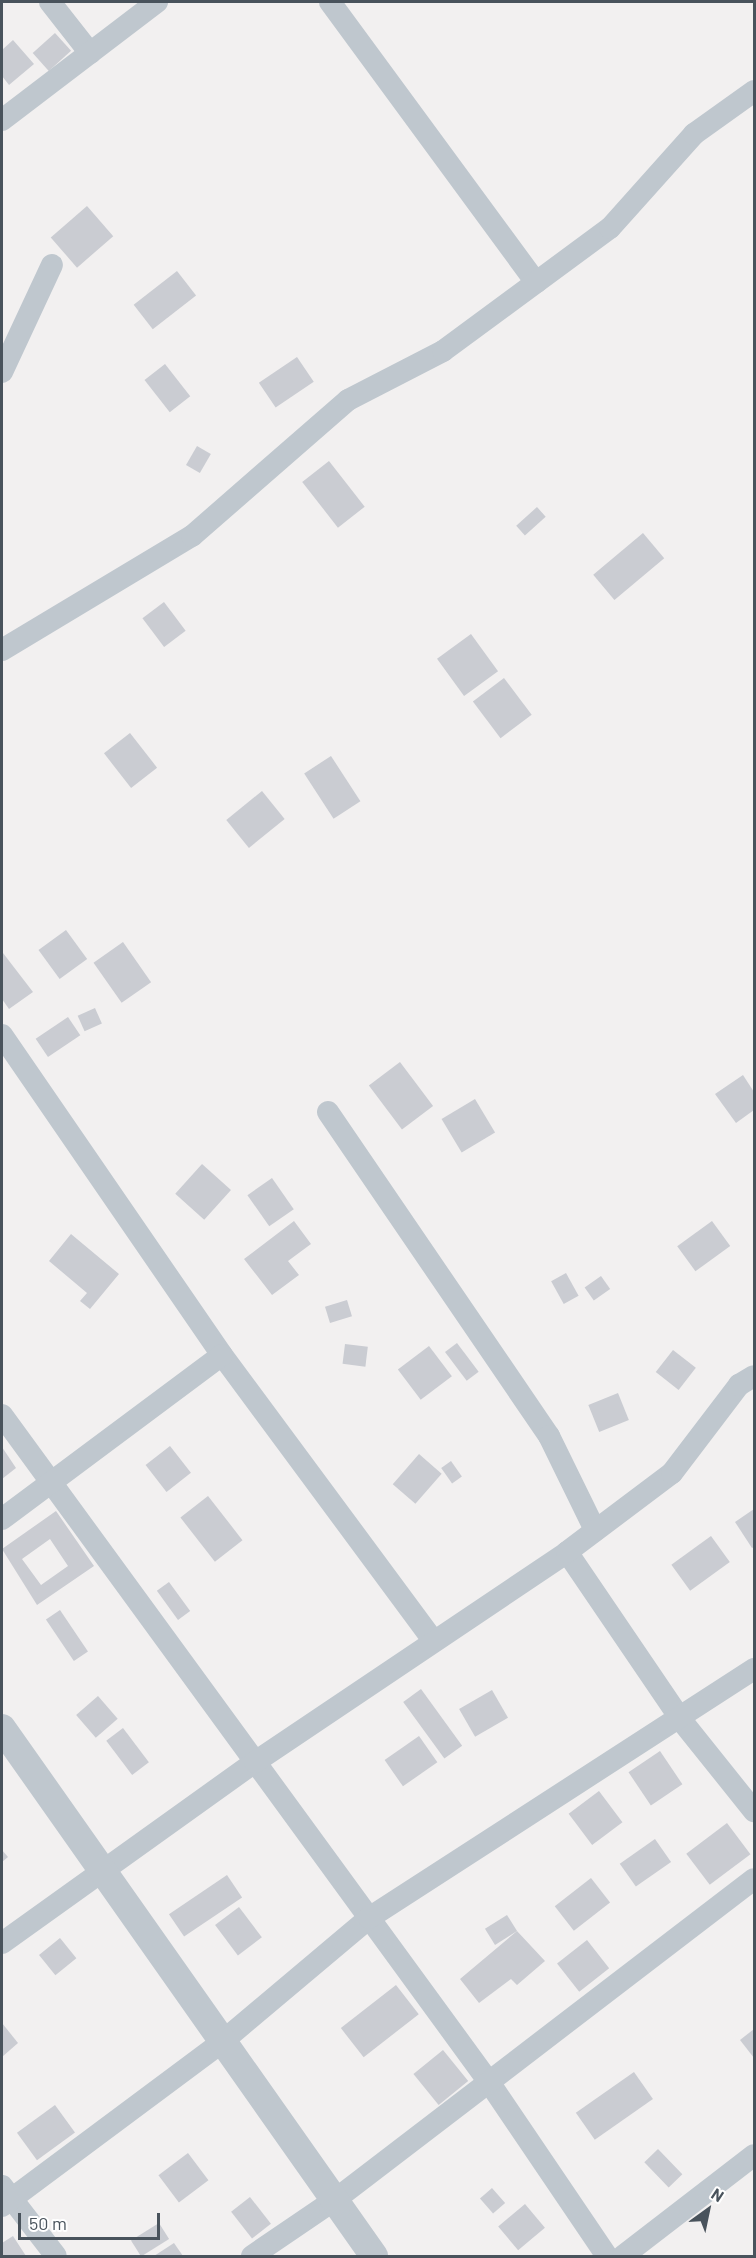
<!DOCTYPE html>
<html>
<head>
<meta charset="utf-8">
<style>
  body { margin:0 }
  #map { position:relative; width:756px; height:2258px; overflow:hidden; background:#f2f0f0; font-family:Barlow,sans-serif }
  div>[style] { position:absolute }
  .building>* { inset:0; background:#caccd2; transform-origin:0 0 }
  .minor>* { height:22px; margin:-11px; padding:0 11px; transform-origin:11px; border-radius:11px; background:#bfc7ce }
  .tertiary>* { height:28px; margin:-14px; padding:0 14px; transform-origin:14px; border-radius:14px; background:#bfc7ce }
  span { translate:-50% -50%; white-space:nowrap; text-align:center; line-height:1.15; -webkit-text-stroke:4.5px #fff; paint-order:stroke }
  .frame { position:absolute; inset:0; border:3px solid #49535c; pointer-events:none }
  .north { position:absolute; left:678px; top:2180px; width:60px; height:60px; -webkit-text-stroke:4px #fff; paint-order:stroke; rotate:33deg; font-size:16px; font-weight:700; line-height:24px; text-align:center; color:#49535c }
  .north::after { content:''; display:block; margin:auto; width:21px; height:27px; background:#49535c; clip-path:polygon(50% 0,100% 100%,50% 72%,0 100%) }
  .scale { position:absolute; left:18px; top:2213px; width:142px; height:27px; box-sizing:border-box; border:3px solid #49535c; border-top:0; padding-left:8px; font-size:18px; line-height:21px; white-space:nowrap; color:#49535c; -webkit-text-stroke:4px #fff; paint-order:stroke }
</style>
</head>
<body>
<div id="map">
  <div class="building">
    <div style="left:55px;top:33px;width:24px;height:30px;rotate:48deg"></div>
    <div style="clip-path:polygon(13px 40px,34px 64px,9px 85px,2px 76px,2px 50px)"></div>
    <div style="left:87px;top:206px;width:40px;height:48px;rotate:49deg"></div>
    <div style="left:177px;top:271px;width:31px;height:55px;rotate:52deg"></div>
    <div style="left:297px;top:357px;width:30px;height:46px;rotate:56deg"></div>
    <div style="left:165px;top:364px;width:41px;height:26px;rotate:52deg"></div>
    <div style="left:197px;top:446px;width:16px;height:22px;rotate:30deg"></div>
    <div style="left:329px;top:461px;width:58px;height:34px;rotate:52deg"></div>
    <div style="left:537px;top:507px;width:13px;height:28px;rotate:48deg"></div>
    <div style="left:643px;top:533px;width:33px;height:65px;rotate:50deg"></div>
    <div style="left:164px;top:602px;width:36px;height:27px;rotate:53deg"></div>
    <div style="left:471px;top:634px;width:46px;height:42px;rotate:54deg"></div>
    <div style="left:504px;top:678px;width:46px;height:39px;rotate:53deg"></div>
    <div style="left:130px;top:733px;width:44px;height:33px;rotate:52deg"></div>
    <div style="left:331px;top:756px;width:54px;height:32px;rotate:57deg"></div>
    <div style="left:262px;top:791px;width:36px;height:46px;rotate:51deg"></div>
    <div style="left:66px;top:930px;width:36px;height:34px;rotate:54deg"></div>
    <div style="left:123px;top:942px;width:49px;height:36px;rotate:55deg"></div>
    <div style="clip-path:polygon(3px 953px,33px 992px,9px 1009px,2px 999px)"></div>
    <div style="left:95px;top:1008px;width:17px;height:19px;rotate:66deg"></div>
    <div style="left:68px;top:1017px;width:22px;height:39px;rotate:56deg"></div>
    <div style="left:400px;top:1062px;width:55px;height:39px;rotate:53deg"></div>
    <div style="clip-path:polygon(743px 1075px,754px 1092px,754px 1110px,736px 1123px,715px 1094px)"></div>
    <div style="left:475px;top:1099px;width:39px;height:39px;rotate:59deg"></div>
    <div style="left:202px;top:1164px;width:39px;height:40px;rotate:42deg"></div>
    <div style="left:272px;top:1178px;width:38px;height:30px;rotate:55deg"></div>
    <div style="clip-path:polygon(294px 1221px,311px 1244px,288px 1261px,299px 1275px,272px 1295px,244px 1259px)"></div>
    <div style="left:712px;top:1221px;width:31px;height:43px;rotate:54deg"></div>
    <div style="clip-path:polygon(71px 1234px,119px 1274px,90px 1309px,80px 1301px,87px 1293px,49px 1261px)"></div>
    <div style="left:566px;top:1273px;width:26px;height:17px;rotate:61deg"></div>
    <div style="left:601px;top:1276px;width:16px;height:20px;rotate:55deg"></div>
    <div style="left:347px;top:1300px;width:17px;height:23px;rotate:73deg"></div>
    <div style="left:457px;top:1343px;width:36px;height:15px;rotate:53deg"></div>
    <div style="left:345px;top:1344px;width:23px;height:20px;rotate:7deg"></div>
    <div style="left:429px;top:1346px;width:38px;height:39px;rotate:53deg"></div>
    <div style="left:673px;top:1350px;width:29px;height:28px;rotate:38deg"></div>
    <div style="left:618px;top:1393px;width:29px;height:32px;rotate:68deg"></div>
    <div style="left:170px;top:1446px;width:34px;height:31px;rotate:52deg"></div>
    <div style="clip-path:polygon(2px 1447px,16px 1468px,2px 1479px)"></div>
    <div style="left:419px;top:1454px;width:30px;height:40px;rotate:41deg"></div>
    <div style="left:451px;top:1461px;width:19px;height:12px;rotate:55deg"></div>
    <div style="left:208px;top:1496px;width:56px;height:35px;rotate:52deg"></div>
    <div style="clip-path:polygon(754px 1509px,754px 1547px,752px 1548px,735px 1522px)"></div>
    <div style="clip-path:polygon(evenodd,56px 1511px,94px 1566px,37px 1605px,2px 1549px,56px 1511px,50px 1539px,68px 1566px,41px 1585px,22px 1559px,50px 1539px)"></div>
    <div style="left:711px;top:1536px;width:32px;height:49px;rotate:54deg"></div>
    <div style="left:169px;top:1582px;width:36px;height:15px;rotate:54deg"></div>
    <div style="left:60px;top:1610px;width:50px;height:17px;rotate:56deg"></div>
    <div style="left:421px;top:1689px;width:70px;height:22px;rotate:54deg"></div>
    <div style="left:492px;top:1690px;width:32px;height:38px;rotate:60deg"></div>
    <div style="left:98px;top:1696px;width:30px;height:29px;rotate:49deg"></div>
    <div style="left:123px;top:1728px;width:43px;height:21px;rotate:53deg"></div>
    <div style="left:419px;top:1736px;width:32px;height:42px;rotate:55deg"></div>
    <div style="left:660px;top:1751px;width:40px;height:38px;rotate:56deg"></div>
    <div style="left:599px;top:1791px;width:39px;height:38px;rotate:53deg"></div>
    <div style="left:727px;top:1823px;width:39px;height:51px;rotate:53deg"></div>
    <div style="left:655px;top:1839px;width:28px;height:43px;rotate:55deg"></div>
    <div style="clip-path:polygon(2px 1850px,8px 1857px,2px 1862px)"></div>
    <div style="left:227px;top:1875px;width:27px;height:70px;rotate:56deg"></div>
    <div style="left:591px;top:1878px;width:31px;height:46px;rotate:52deg"></div>
    <div style="left:239px;top:1907px;width:38px;height:30px;rotate:53deg"></div>
    <div style="left:507px;top:1915px;width:19px;height:26px;rotate:58deg"></div>
    <div style="clip-path:polygon(517px 1931px,545px 1961px,517px 1985px,511px 1979px,479px 2003px,460px 1979px)"></div>
    <div style="left:60px;top:1938px;width:26px;height:27px;rotate:51deg"></div>
    <div style="left:587px;top:1940px;width:36px;height:38px;rotate:52deg"></div>
    <div style="left:396px;top:1985px;width:37px;height:70px;rotate:52deg"></div>
    <div style="clip-path:polygon(2px 2023px,18px 2043px,2px 2057px)"></div>
    <div style="clip-path:polygon(754px 2029px,754px 2058px,740px 2040px)"></div>
    <div style="left:443px;top:2050px;width:40px;height:38px;rotate:51deg"></div>
    <div style="left:634px;top:2072px;width:33px;height:71px;rotate:55deg"></div>
    <div style="left:55px;top:2105px;width:34px;height:47px;rotate:54deg"></div>
    <div style="left:658px;top:2149px;width:35px;height:19px;rotate:46deg"></div>
    <div style="left:188px;top:2153px;width:34px;height:37px;rotate:53deg"></div>
    <div style="left:492px;top:2188px;width:20px;height:16px;rotate:49deg"></div>
    <div style="left:250px;top:2197px;width:34px;height:24px;rotate:52deg"></div>
    <div style="left:525px;top:2204px;width:31px;height:35px;rotate:50deg"></div>
    <div style="left:159px;top:2223px;width:19px;height:33px;rotate:58deg"></div>
    <div style="clip-path:polygon(13px 2236px,26px 2256px,2px 2256px,2px 2243px)"></div>
    <div style="clip-path:polygon(174px 2243px,183px 2256px,154px 2256px)"></div>
  </div>
  <div class="minor">
    <div style="left:50px;top:2px;width:65px;rotate:51.9deg"></div>
    <div style="left:330px;top:2px;width:348px;rotate:53.7deg"></div>
    <div style="left:2px;top:120px;width:195px;rotate:-37.3deg"></div>
    <div style="left:2px;top:372px;width:118px;rotate:-65deg"></div>
    <div style="left:2px;top:650px;width:222px;rotate:-31deg"></div>
    <div style="left:192px;top:536px;width:207px;rotate:-41.1deg"></div>
    <div style="left:348px;top:400px;width:107px;rotate:-27.3deg"></div>
    <div style="left:443px;top:351px;width:207px;rotate:-36.4deg"></div>
    <div style="left:610px;top:228px;width:126px;rotate:-48.2deg"></div>
    <div style="left:694px;top:134px;width:74px;rotate:-35.6deg"></div>
    <div style="left:2px;top:1035px;width:388px;rotate:55.5deg"></div>
    <div style="left:222px;top:1355px;width:356px;rotate:53.5deg"></div>
    <div style="left:328px;top:1112px;width:392px;rotate:55.7deg"></div>
    <div style="left:549px;top:1436px;width:105px;rotate:63.9deg"></div>
    <div style="left:2px;top:1415px;width:826px;rotate:53.87deg"></div>
    <div style="left:489px;top:2082px;width:210px;rotate:55.9deg"></div>
    <div style="left:2px;top:1519px;width:274px;rotate:-36.7deg"></div>
    <div style="left:567px;top:1552px;width:203px;rotate:55.8deg"></div>
    <div style="left:681px;top:1720px;width:117px;rotate:51.3deg"></div>
    <div style="left:2px;top:1943px;width:311px;rotate:-35.6deg"></div>
    <div style="left:255px;top:1762px;width:376px;rotate:-33.9deg"></div>
    <div style="left:567px;top:1552px;width:131px;rotate:-37deg"></div>
    <div style="left:672px;top:1473px;width:111px;rotate:-52.7deg"></div>
    <div style="left:739px;top:1385px;width:17px;rotate:-31deg"></div>
    <div style="left:2px;top:2186px;width:88px;rotate:52.4deg"></div>
    <div style="left:2px;top:2206px;width:276px;rotate:-36.7deg"></div>
    <div style="left:223px;top:2041px;width:191px;rotate:-40.1deg"></div>
    <div style="left:369px;top:1918px;width:459px;rotate:-32.9deg"></div>
    <div style="left:252px;top:2256px;width:102px;rotate:-34.2deg"></div>
    <div style="left:336px;top:2199px;width:526px;rotate:-37.44deg"></div>
    <div style="left:623px;top:2256px;width:165px;rotate:-37.6deg"></div>
  </div>
  <div class="tertiary">
    <div style="left:2px;top:1728px;width:646px;rotate:54.83deg"></div>
  </div>
  <div class="frame"></div>
  <div class="north">N</div>
  <div class="scale">50 m</div>
</div>
</body>
</html>
